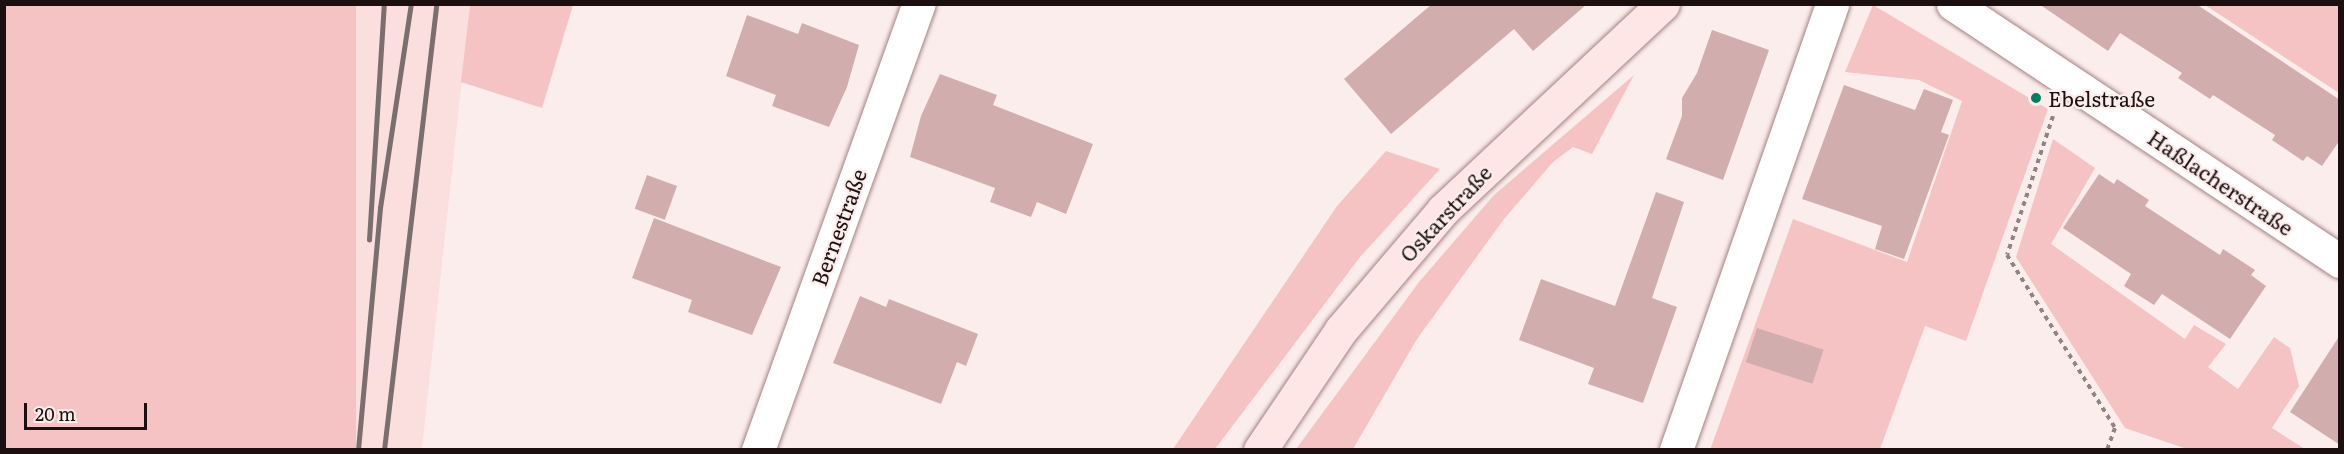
<!DOCTYPE html>
<html>
<head>
<meta charset="utf-8">
<style>
  body { margin:0 }
  #map { position:relative; width:2344px; height:454px; overflow:hidden; background:#fceded; font-family:Literata,serif }
  div>[style] { position:absolute }
  .built>* { inset:0; background:#fbdfdf }
  .green>* { inset:0; background:#f5c3c4; transform-origin:0 0 }
  .building>* { inset:0; background:#d1adad; transform-origin:0 0 }
  .path>* { height:4px; margin-top:-2px; transform-origin:0; background:repeating-linear-gradient(90deg,#918383 0 4.5px,transparent 0 9px) }
  .roads { filter:drop-shadow(0 0 2px #a48282) drop-shadow(0 0 2px #a48282) }
  .street>* { height:33px; margin:-16.5px; padding:0 16.5px; transform-origin:16.5px; border-radius:16.5px; background:#fff }
  .secondary>* { height:33px; margin:-16.5px; padding:0 16.5px; transform-origin:16.5px; border-radius:16.5px; background:#fee5e6 }
  .rail>* { height:4.5px; margin:-2.25px; padding:0 2.25px; transform-origin:2.25px; border-radius:2.25px; background:#7b6e6e }
  .dots>* { width:16px; height:16px; translate:-50% -50%; box-sizing:border-box; border:3px solid #fceded; border-radius:50% }
  span { translate:-50% -50%; white-space:nowrap; text-align:center; line-height:1.15; -webkit-text-stroke:4.5px #fceded; paint-order:stroke }
  .poi-label { font-size:21px; color:#1b0f0f }
  .left { translate:0 -50%; text-align:left }
  .street-label { font-size:21px; color:#1b0f0f }
  .frame { position:absolute; inset:0; border:6px solid #1b0f0f; pointer-events:none }
  .scale { position:absolute; left:24px; top:403px; width:123px; height:27px; box-sizing:border-box; border:3px solid #1b0f0f; border-top:0; padding-left:8px; font-size:18px; line-height:21px; white-space:nowrap; color:#1b0f0f; -webkit-text-stroke:4px #fceded; paint-order:stroke }
</style>
</head>
<body>
<div id="map">
  <div class="built">
    <div style="clip-path:polygon(356px 5px,470px 5px,422px 449px,330px 450px)"></div>
  </div>
  <div class="green">
    <div style="left:4px;top:5px;width:352px;height:444px"></div>
    <div style="clip-path:polygon(470px 5px,573px 5px,542px 108px,461px 82px)"></div>
    <div style="clip-path:polygon(1873px 5px,2048px 109px,1966px 341px,1925px 326px,1880px 449px,1710px 450px,1793px 219px,1907px 262px,1962px 101px,1919px 80px,1845px 72px)"></div>
    <div style="clip-path:polygon(2205px 5px,2339px 5px,2339px 93px)"></div>
    <div style="clip-path:polygon(1634px 75px,1592px 154px,1573px 147px,1553px 162px,1504px 219px,1417px 339px,1353px 449px,1296px 449px,1419px 282px,1494px 195px)"></div>
    <div style="clip-path:polygon(2053px 139px,2095px 168px,2051px 244px,2185px 339px,2194px 325px,2226px 344px,2208px 367px,2238px 389px,2274px 337px,2290px 348px,2299px 386px,2272px 428px,2305px 449px,2187px 449px,2125px 428px,2016px 257px)"></div>
    <div style="clip-path:polygon(1386px 151px,1440px 169px,1360px 257px,1215px 449px,1173px 449px,1337px 206px)"></div>
  </div>
  <div class="building">
    <div style="clip-path:polygon(1432px 4px,1587px 4px,1533px 51px,1514px 29px,1391px 134px,1344px 79px)"></div>
    <div style="clip-path:polygon(2039px 4px,2196px 4px,2340px 100px,2340px 140px,2322px 166px,2307px 156px,2303px 161px,2272px 140px,2275px 135px,2213px 95px,2210px 99px,2178px 78px,2182px 73px,2120px 33px,2108px 51px)"></div>
    <div style="clip-path:polygon(747px 15px,798px 34px,802px 23px,859px 45px,847px 87px,829px 127px,772px 106px,776px 95px,726px 76px)"></div>
    <div style="clip-path:polygon(1712px 30px,1769px 50px,1723px 180px,1666px 159px,1682px 116px,1682px 98px,1697px 73px)"></div>
    <div style="clip-path:polygon(940px 74px,997px 95px,993px 105px,1093px 144px,1066px 214px,1037px 202px,1031px 217px,990px 202px,995px 188px,910px 157px,921px 116px)"></div>
    <div style="clip-path:polygon(1844px 85px,1915px 110px,1924px 89px,1953px 100px,1941px 132px,1949px 135px,1904px 259px,1875px 249px,1882px 226px,1802px 199px)"></div>
    <div style="clip-path:polygon(2099px 174px,2114px 184px,2117px 179px,2149px 200px,2145px 206px,2220px 255px,2223px 249px,2255px 270px,2251px 275px,2266px 286px,2230px 339px,2162px 294px,2154px 305px,2124px 286px,2131px 274px,2063px 228px)"></div>
    <div style="left:647px;top:175px;width:32px;height:36px;rotate:20deg"></div>
    <div style="clip-path:polygon(1656px 192px,1684px 202px,1652px 298px,1677px 307px,1643px 403px,1588px 384px,1594px 368px,1519px 340px,1541px 279px,1615px 306px)"></div>
    <div style="clip-path:polygon(654px 218px,781px 267px,752px 335px,688px 312px,692px 300px,632px 278px)"></div>
    <div style="clip-path:polygon(860px 296px,886px 307px,889px 299px,978px 334px,966px 366px,957px 362px,941px 404px,833px 363px)"></div>
    <div style="left:1757px;top:328px;width:70px;height:36px;rotate:18deg"></div>
    <div style="clip-path:polygon(2340px 335px,2340px 445px,2290px 412px)"></div>
  </div>
  <div class="path">
    <div style="left:2053px;top:116px;width:146px;rotate:108.3deg"></div>
    <div style="left:2007px;top:255px;width:204px;rotate:58deg"></div>
    <div style="left:2115px;top:428px;width:23px;rotate:110deg"></div>
  </div>
  <div class="roads">
    <div class="street">
      <div style="left:1953px;top:4px;width:465px;rotate:33.6deg"></div>
      <div style="left:758px;top:450px;width:474px;rotate:-70.2deg"></div>
      <div style="left:1676px;top:450px;width:472px;rotate:-70.7deg"></div>
    </div>
    <div class="secondary">
      <div style="left:1260px;top:450px;width:145px;rotate:-56deg"></div>
      <div style="left:1341px;top:330px;width:157px;rotate:-49.6deg"></div>
      <div style="left:1443px;top:210px;width:301px;rotate:-43.1deg"></div>
    </div>
  </div>
  <div class="rail">
    <div style="left:369px;top:240px;width:236px;rotate:-86.4deg"></div>
    <div style="left:358px;top:450px;width:243px;rotate:-84.8deg"></div>
    <div style="left:380px;top:208px;width:206px;rotate:-81.4deg"></div>
    <div style="left:384px;top:450px;width:449px;rotate:-83.3deg"></div>
  </div>
  <div class="dots">
    <div style="left:2036px;top:98px;background:#007f5e"></div>
  </div>
  <div class="poi-label">
    <span class="left" style="left:2048px;top:98px">Ebelstraße</span>
  </div>
  <div class="street-label">
    <span style="left:2221px;top:182px;rotate:34deg">Haßlacherstraße</span>
    <span style="left:1445px;top:213px;rotate:-47deg">Oskarstraße</span>
    <span style="left:838px;top:227px;rotate:-70deg">Bernestraße</span>
  </div>
  <div class="frame"></div>
  <div class="scale">20 m</div>
</div>
</body>
</html>
